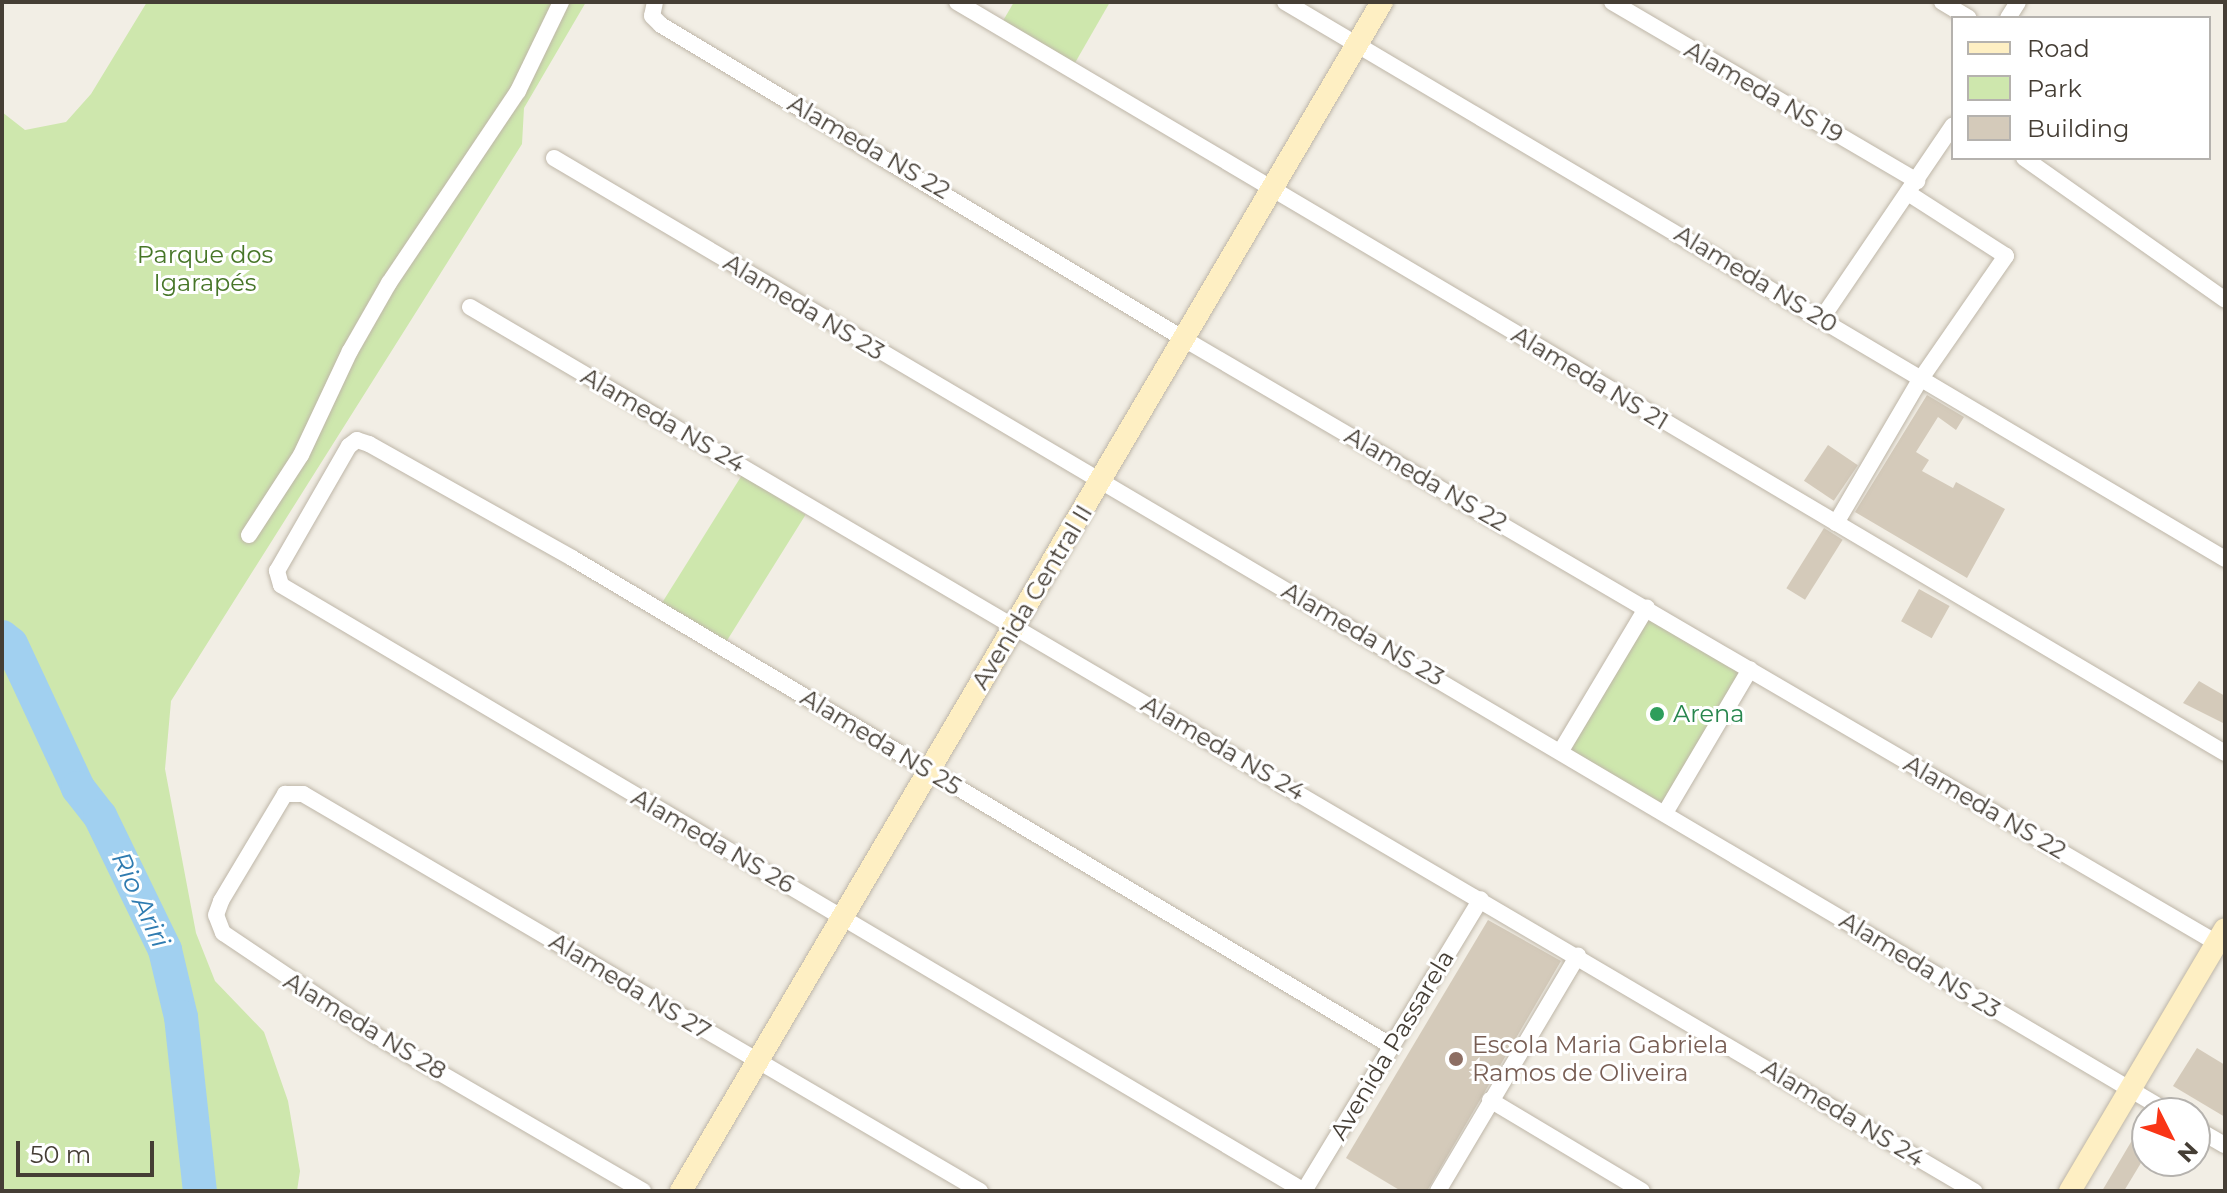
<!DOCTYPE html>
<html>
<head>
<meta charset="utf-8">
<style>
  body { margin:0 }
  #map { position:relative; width:2227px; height:1193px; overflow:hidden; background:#f2eee5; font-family:Montserrat,sans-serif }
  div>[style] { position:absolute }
  .green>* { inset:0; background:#cee7ad; transform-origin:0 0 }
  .river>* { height:34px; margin:-17px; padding:0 17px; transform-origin:17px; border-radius:17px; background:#a1d0f0 }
  .building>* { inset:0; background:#d4caba; transform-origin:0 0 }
  .roads { filter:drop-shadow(0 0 2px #beb6a8) drop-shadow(0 0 2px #beb6a8) }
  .street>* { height:16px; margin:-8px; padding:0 8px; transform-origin:8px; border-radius:8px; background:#fff }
  .secondary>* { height:22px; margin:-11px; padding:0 11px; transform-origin:11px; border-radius:11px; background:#feefc3 }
  .dots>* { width:22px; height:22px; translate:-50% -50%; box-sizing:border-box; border:4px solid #fff; border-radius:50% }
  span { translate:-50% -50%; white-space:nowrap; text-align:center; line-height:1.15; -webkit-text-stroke:6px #fff; paint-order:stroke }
  .street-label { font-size:24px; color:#453e35 }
  .park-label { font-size:24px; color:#477628 }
  .leisure-label { font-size:24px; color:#27864d }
  .left { translate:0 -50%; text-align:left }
  .education-label { font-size:24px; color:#785e54 }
  .water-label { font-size:26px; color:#2f7bb0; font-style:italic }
  .frame { position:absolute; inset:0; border:4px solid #453e35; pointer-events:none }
  .legend { position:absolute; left:1951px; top:16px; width:260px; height:144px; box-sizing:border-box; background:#fff; border:2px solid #b5b2ae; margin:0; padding:10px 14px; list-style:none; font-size:24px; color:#453e35 }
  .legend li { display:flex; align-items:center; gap:16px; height:40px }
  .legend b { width:40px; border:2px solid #b5b2ae }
  .north { position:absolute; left:2131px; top:1097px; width:80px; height:80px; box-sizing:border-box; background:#fff; border:2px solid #b5b2ae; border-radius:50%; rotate:132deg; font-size:22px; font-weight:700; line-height:32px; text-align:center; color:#453e35 }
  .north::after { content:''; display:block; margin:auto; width:28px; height:36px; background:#f93516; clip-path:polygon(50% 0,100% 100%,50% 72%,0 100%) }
  .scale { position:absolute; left:16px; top:1141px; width:138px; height:36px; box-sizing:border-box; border:4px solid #453e35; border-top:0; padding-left:10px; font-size:24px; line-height:28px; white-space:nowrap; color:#453e35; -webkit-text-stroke:6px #fff; paint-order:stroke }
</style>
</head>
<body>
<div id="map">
  <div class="green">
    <div style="clip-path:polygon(147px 2px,586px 2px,524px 108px,522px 144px,171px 701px,165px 769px,196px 933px,215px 981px,264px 1032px,288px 1101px,300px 1171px,297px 1191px,2px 1191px,2px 112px,25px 130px,66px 122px,91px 94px)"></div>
    <div style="clip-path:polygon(1014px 2px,1110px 2px,1068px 75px,997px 31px)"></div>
    <div style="left:742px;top:475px;width:75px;height:159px;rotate:32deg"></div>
    <div style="left:1645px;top:609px;width:122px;height:170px;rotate:30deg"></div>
  </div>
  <div class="river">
    <div style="left:2px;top:637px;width:11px;rotate:38deg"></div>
    <div style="left:11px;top:644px;width:159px;rotate:65deg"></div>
    <div style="left:78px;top:788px;width:36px;rotate:52deg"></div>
    <div style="left:100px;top:816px;width:149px;rotate:64.1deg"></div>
    <div style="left:165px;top:950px;width:69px;rotate:76.6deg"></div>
    <div style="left:181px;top:1017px;width:175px;rotate:83.8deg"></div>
  </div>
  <div class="building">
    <div style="clip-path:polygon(1927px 395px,1964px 417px,1956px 430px,1938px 417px,1916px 452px,1929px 460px,1922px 471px,1953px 488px,1956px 482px,2005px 509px,1967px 578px,1855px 512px)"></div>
    <div style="left:1828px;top:445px;width:36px;height:43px;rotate:34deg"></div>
    <div style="left:1824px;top:528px;width:22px;height:71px;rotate:32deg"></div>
    <div style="left:1919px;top:589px;width:35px;height:37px;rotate:29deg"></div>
    <div style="clip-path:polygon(2199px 681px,2225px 696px,2225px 724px,2183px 703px)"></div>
    <div style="clip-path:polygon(1488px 920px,1561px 961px,1427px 1191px,1401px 1191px,1346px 1158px)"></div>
    <div style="clip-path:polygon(2197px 1048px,2225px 1065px,2225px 1117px,2173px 1086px)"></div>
    <div style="clip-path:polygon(2147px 1115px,2147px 1153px,2124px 1191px,2102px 1191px)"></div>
  </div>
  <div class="roads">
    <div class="street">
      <div style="left:655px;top:2px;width:14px;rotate:102deg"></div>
      <div style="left:652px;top:16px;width:13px;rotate:45deg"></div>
      <div style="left:661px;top:25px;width:610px;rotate:30.98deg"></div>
      <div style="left:1184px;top:339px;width:1197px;rotate:30.32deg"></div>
      <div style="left:957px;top:2px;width:1474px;rotate:30.64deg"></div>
      <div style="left:1285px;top:2px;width:1093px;rotate:30.65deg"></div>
      <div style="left:1612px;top:2px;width:354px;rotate:30.4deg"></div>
      <div style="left:1942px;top:2px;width:31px;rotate:31deg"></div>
      <div style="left:2008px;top:18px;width:19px;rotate:-58deg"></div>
      <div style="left:554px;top:158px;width:1877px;rotate:30.58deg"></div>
      <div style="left:2024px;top:158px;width:246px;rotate:35.2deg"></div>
      <div style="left:470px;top:307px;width:1745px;rotate:30.45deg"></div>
      <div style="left:1822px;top:318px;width:233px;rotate:-55.8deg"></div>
      <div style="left:1836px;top:523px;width:166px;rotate:-59.6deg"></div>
      <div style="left:1920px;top:380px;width:151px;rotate:-55.3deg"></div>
      <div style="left:2006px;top:256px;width:117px;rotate:-147.3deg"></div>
      <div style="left:249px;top:535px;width:95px;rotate:-57deg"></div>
      <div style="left:301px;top:455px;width:115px;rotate:-64.8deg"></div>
      <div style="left:350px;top:351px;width:78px;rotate:-60.2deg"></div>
      <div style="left:389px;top:283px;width:231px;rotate:-56.1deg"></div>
      <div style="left:518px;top:91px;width:99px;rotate:-64.2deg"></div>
      <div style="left:1562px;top:749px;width:165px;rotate:-59.1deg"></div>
      <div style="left:1665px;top:813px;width:167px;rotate:-59.4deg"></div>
      <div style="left:1490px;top:1100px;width:177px;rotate:30.9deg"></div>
      <div style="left:2195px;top:1128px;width:34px;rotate:30deg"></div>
      <div style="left:643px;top:1191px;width:310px;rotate:-149.8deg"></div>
      <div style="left:375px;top:1035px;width:183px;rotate:-146.1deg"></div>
      <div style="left:223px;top:933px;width:19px;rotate:-111deg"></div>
      <div style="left:216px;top:915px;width:15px;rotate:-70deg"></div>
      <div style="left:221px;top:901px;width:125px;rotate:-59.1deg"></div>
      <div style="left:285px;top:794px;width:18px"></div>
      <div style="left:303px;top:794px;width:785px;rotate:30.39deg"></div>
      <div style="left:1304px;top:1191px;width:1189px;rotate:-149.36deg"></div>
      <div style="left:281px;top:585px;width:15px;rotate:-106deg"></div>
      <div style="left:277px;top:571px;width:144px;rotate:-60.1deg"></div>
      <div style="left:349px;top:446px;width:10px;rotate:-37deg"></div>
      <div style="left:357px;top:440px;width:13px;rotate:18deg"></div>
      <div style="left:369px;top:444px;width:233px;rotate:29.3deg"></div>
      <div style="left:572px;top:558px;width:952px;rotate:30.77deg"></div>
      <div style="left:1304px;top:1191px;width:341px;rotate:-58.8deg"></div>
      <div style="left:1438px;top:1191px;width:274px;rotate:-59.3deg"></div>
    </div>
    <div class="secondary">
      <div style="left:681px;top:1191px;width:1380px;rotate:-59.48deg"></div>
      <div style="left:2070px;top:1191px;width:304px;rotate:-59.4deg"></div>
    </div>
  </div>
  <div class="dots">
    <div style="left:1657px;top:714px;background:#2e9e5b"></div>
    <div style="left:1456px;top:1059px;background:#8d6e63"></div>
  </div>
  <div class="street-label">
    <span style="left:1764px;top:92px;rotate:30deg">Alameda NS 19</span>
    <span style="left:869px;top:147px;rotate:30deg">Alameda NS 22</span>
    <span style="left:1756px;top:279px;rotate:31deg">Alameda NS 20</span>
    <span style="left:804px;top:307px;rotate:31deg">Alameda NS 23</span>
    <span style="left:1590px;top:378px;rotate:31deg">Alameda NS 21</span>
    <span style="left:663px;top:420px;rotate:30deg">Alameda NS 24</span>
    <span style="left:1426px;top:479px;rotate:30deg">Alameda NS 22</span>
    <span style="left:1032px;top:597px;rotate:-59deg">Avenida Central II</span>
    <span style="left:1363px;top:634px;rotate:30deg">Alameda NS 23</span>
    <span style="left:881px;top:742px;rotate:31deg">Alameda NS 25</span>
    <span style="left:1223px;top:748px;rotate:30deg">Alameda NS 24</span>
    <span style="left:1985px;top:807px;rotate:30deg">Alameda NS 22</span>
    <span style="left:713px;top:841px;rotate:30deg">Alameda NS 26</span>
    <span style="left:1920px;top:965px;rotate:31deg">Alameda NS 23</span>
    <span style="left:630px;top:986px;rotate:31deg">Alameda NS 27</span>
    <span style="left:365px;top:1026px;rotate:31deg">Alameda NS 28</span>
    <span style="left:1392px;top:1045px;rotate:-59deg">Avenida Passarela</span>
    <span style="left:1843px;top:1113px;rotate:31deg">Alameda NS 24</span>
  </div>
  <div class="park-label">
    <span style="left:205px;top:269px">Parque dos<br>Igarapés</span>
  </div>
  <div class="leisure-label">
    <span class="left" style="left:1673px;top:714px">Arena</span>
  </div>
  <div class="education-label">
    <span class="left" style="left:1472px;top:1059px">Escola Maria Gabriela<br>Ramos de Oliveira</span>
  </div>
  <div class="water-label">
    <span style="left:140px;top:900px;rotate:65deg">Rio Ariri</span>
  </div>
  <div class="frame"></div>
  <ul class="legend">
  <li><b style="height:10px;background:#feefc3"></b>Road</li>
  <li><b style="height:22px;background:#cee7ad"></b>Park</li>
  <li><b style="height:22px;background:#d4caba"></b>Building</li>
  </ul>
  <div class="north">N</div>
  <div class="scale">50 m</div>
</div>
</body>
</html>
